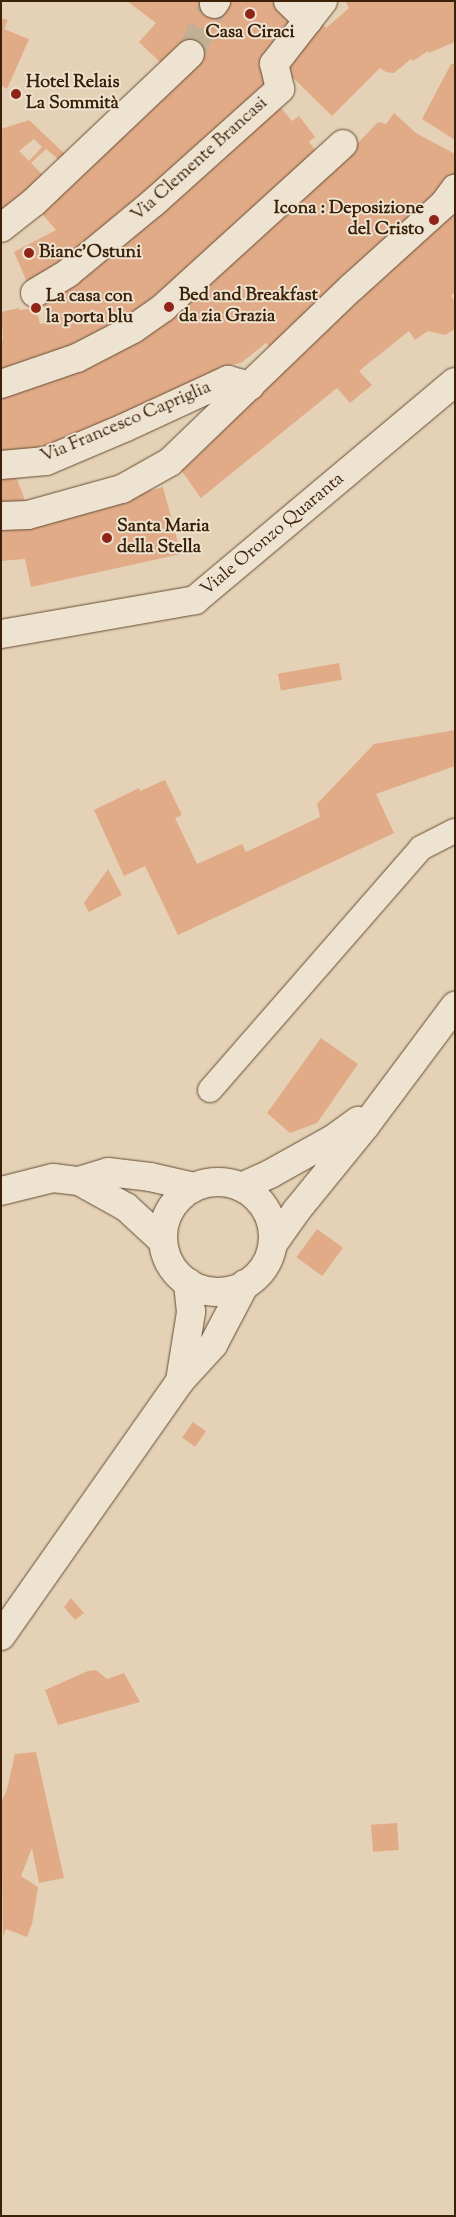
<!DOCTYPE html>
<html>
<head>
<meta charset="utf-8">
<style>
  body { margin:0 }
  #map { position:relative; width:456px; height:2217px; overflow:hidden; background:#e5d2b6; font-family:"Sorts Mill Goudy",serif }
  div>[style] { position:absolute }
  .building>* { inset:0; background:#e1ab88; transform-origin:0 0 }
  .street-tunnel>* { height:28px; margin-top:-14px; transform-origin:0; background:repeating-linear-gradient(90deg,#c3af93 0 28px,transparent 0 42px) }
  .roads { filter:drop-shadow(0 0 1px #654d33) drop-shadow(0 0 1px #654d33) }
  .lane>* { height:24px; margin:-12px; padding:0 12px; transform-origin:12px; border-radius:12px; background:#eee2d0 }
  .street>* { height:28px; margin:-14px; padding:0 14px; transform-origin:14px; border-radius:14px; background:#eee2d0 }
  .secondary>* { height:28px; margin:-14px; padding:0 14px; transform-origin:14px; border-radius:14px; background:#eee2d0 }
  .secondary>.ring { margin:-14px; padding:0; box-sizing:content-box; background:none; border:28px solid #eee2d0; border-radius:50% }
  .dots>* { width:14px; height:14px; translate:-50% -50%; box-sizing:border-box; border:2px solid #eee2d0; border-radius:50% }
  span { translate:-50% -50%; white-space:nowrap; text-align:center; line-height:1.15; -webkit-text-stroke:4px #eee2d0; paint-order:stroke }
  .poi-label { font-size:18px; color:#3a2107; font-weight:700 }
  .left { translate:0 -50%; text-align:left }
  .right { translate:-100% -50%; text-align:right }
  .street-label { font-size:18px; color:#3a2107 }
  .frame { position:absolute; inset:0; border:2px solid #3a2107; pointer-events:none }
</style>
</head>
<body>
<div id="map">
  <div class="building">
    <div style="clip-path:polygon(evenodd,127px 1px,289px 1px,294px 5px,288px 39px,259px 64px,274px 86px,221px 138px,29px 287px,14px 252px,56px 230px,38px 209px,1px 211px,1px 129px,29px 120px,68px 157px,162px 64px,139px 42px,156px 23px,127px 1px,34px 139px,42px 147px,29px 161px,19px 151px,34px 139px,127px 1px,46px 149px,59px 160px,43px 175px,31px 163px,46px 149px)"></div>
    <div style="clip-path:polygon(345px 1px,455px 1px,455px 42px,429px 53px,428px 51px,413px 61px,411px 59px,394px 73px,386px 72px,380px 68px,332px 116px,283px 68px,318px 19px,326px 28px,349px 8px)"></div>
    <div style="clip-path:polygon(1px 18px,8px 20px,4px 29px,29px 39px,7px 89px,1px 85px)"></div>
    <div style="clip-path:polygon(451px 64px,455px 64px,455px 140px,422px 119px)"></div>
    <div style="clip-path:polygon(277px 103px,292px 121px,299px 116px,315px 137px,309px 142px,323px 160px,342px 160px,378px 122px,386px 124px,394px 113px,416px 133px,455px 154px,455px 179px,273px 351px,266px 343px,241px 363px,220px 367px,184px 397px,74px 444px,1px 460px,1px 391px,96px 343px,1px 377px,1px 341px,3px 339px,1px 312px,19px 308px,19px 310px,36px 308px,40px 324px,51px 321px,44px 307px,44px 295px)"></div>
    <div style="clip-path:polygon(455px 207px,455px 292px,451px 296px,455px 301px,455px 329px,445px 335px,428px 331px,415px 340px,409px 331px,359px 371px,372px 385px,350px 403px,337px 388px,201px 498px,181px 470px,200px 454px,302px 346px)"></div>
    <div style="clip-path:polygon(14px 471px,27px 506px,1px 507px,1px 473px)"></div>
    <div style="clip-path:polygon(163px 487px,181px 554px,31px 587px,25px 559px,1px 561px,1px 525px,49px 520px)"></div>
    <div style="left:339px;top:663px;width:17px;height:62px;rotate:80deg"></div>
    <div style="clip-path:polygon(455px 730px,455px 766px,376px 794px,394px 833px,178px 935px,145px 866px,124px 876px,94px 810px,139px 788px,140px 791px,165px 780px,182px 815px,175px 818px,197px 864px,242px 844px,246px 852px,320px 817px,317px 804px,374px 744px)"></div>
    <div style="clip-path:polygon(108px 869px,122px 895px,89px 912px,84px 903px)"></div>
    <div style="clip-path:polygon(321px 1038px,358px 1064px,317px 1123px,290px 1133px,267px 1113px)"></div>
    <div style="left:317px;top:1229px;width:32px;height:35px;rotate:36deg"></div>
    <div style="left:193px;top:1422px;width:16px;height:19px;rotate:35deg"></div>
    <div style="clip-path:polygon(71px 1598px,84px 1613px,75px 1620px,64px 1607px)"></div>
    <div style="clip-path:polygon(96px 1670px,107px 1679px,124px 1673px,140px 1702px,58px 1725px,45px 1690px,88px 1671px)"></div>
    <div style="clip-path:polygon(36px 1752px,64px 1878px,39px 1883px,32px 1848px,21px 1876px,38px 1887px,32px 1924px,27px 1937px,6px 1929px,3px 1936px,1px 1803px,7px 1789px,15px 1754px)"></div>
    <div style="left:397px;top:1823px;width:27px;height:26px;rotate:86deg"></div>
  </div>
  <div class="street-tunnel">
    <div style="left:190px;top:54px;width:55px;rotate:-64.4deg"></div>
  </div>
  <div class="roads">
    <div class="lane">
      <div style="left:210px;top:1090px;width:321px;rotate:-48.9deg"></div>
      <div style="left:421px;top:848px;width:38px;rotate:-27deg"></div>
    </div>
    <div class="street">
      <div style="left:288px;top:1px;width:28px;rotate:44deg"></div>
      <div style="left:214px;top:4px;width:4px;rotate:-56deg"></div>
      <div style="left:1px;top:228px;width:42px;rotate:-38.2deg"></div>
      <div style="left:34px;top:202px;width:215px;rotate:-43.5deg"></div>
      <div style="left:35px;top:293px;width:39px;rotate:-31deg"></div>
      <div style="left:68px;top:273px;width:110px;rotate:-39.5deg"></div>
      <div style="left:153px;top:203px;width:171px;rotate:-41.9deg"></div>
      <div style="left:280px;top:89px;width:26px;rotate:-103deg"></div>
      <div style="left:274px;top:64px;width:80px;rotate:-52.1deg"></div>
      <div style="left:1px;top:384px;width:80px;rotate:-18.9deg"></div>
      <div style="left:77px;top:358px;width:63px;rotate:-27.4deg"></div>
      <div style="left:133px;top:329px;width:38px;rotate:-35deg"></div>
      <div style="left:164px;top:307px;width:242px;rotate:-42.3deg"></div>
      <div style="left:1px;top:465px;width:45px;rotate:-5.1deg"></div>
      <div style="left:46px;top:461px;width:85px;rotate:-22.9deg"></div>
      <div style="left:124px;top:428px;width:115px;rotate:-24.8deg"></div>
      <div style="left:228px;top:380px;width:23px;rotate:15deg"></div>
      <div style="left:1px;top:516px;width:27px;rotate:-2deg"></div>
      <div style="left:28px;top:515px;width:98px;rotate:-15.5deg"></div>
      <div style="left:122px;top:489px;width:55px;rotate:-29.4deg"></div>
      <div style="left:170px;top:462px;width:251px;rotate:-43.9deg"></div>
      <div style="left:351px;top:288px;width:125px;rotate:-42.1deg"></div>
      <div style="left:444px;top:204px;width:19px;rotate:-54deg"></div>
      <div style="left:1px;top:634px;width:197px;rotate:-9.9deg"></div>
      <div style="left:195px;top:600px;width:339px;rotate:-40deg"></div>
      <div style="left:241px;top:1187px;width:32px;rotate:-24deg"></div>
      <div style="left:270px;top:1174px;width:72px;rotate:-29.1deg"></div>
      <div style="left:333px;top:1139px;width:31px;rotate:-36deg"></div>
      <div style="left:273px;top:1244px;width:42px;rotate:-54.8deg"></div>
      <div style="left:297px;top:1210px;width:109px;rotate:-50.9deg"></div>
      <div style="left:366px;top:1125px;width:149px;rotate:-53.2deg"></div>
    </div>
    <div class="secondary">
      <div style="left:79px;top:1181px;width:54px;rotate:29deg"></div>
      <div style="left:126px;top:1207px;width:50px;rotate:42.6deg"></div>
      <div class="ring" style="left:163px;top:1182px;width:82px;height:82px"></div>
      <div style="left:1px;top:1191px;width:54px;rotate:-14deg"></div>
      <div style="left:53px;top:1178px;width:26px;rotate:7deg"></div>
      <div style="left:79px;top:1181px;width:30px;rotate:-17deg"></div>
      <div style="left:108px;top:1172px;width:42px;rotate:6.8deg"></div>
      <div style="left:150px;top:1177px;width:45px;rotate:12.8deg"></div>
      <div style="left:180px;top:1381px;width:70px;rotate:-80.9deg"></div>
      <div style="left:191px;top:1312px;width:30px;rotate:-96deg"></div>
      <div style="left:1px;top:1636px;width:312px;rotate:-54.9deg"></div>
      <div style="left:180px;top:1381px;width:49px;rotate:-47.5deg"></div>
      <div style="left:213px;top:1345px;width:69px;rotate:-62.3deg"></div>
    </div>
  </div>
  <div class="dots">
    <div style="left:250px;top:14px;background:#8f2418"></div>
    <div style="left:16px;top:94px;background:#8f2418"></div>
    <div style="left:434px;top:220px;background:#8f2418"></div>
    <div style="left:29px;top:253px;background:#8f2418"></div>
    <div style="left:169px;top:307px;background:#8f2418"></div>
    <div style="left:36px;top:308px;background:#8f2418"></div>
    <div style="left:107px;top:538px;background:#8f2418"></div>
  </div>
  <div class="poi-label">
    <span style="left:250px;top:33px">Casa Ciraci</span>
    <span class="left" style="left:26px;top:94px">Hotel Relais<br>La Sommità</span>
    <span class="right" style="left:424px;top:220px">Icona : Deposizione<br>del Cristo</span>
    <span class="left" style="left:39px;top:253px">Bianc'Ostuni</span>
    <span class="left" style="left:179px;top:307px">Bed and Breakfast<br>da zia Grazia</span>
    <span class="left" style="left:46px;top:308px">La casa con<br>la porta blu</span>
    <span class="left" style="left:117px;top:538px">Santa Maria<br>della Stella</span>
  </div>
  <div class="street-label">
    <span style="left:200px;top:160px;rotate:-42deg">Via Clemente Brancasi</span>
    <span style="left:126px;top:423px;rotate:-23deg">Via Francesco Capriglia</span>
    <span style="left:273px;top:535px;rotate:-40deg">Viale Oronzo Quaranta</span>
  </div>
  <div class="frame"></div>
</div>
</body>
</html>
